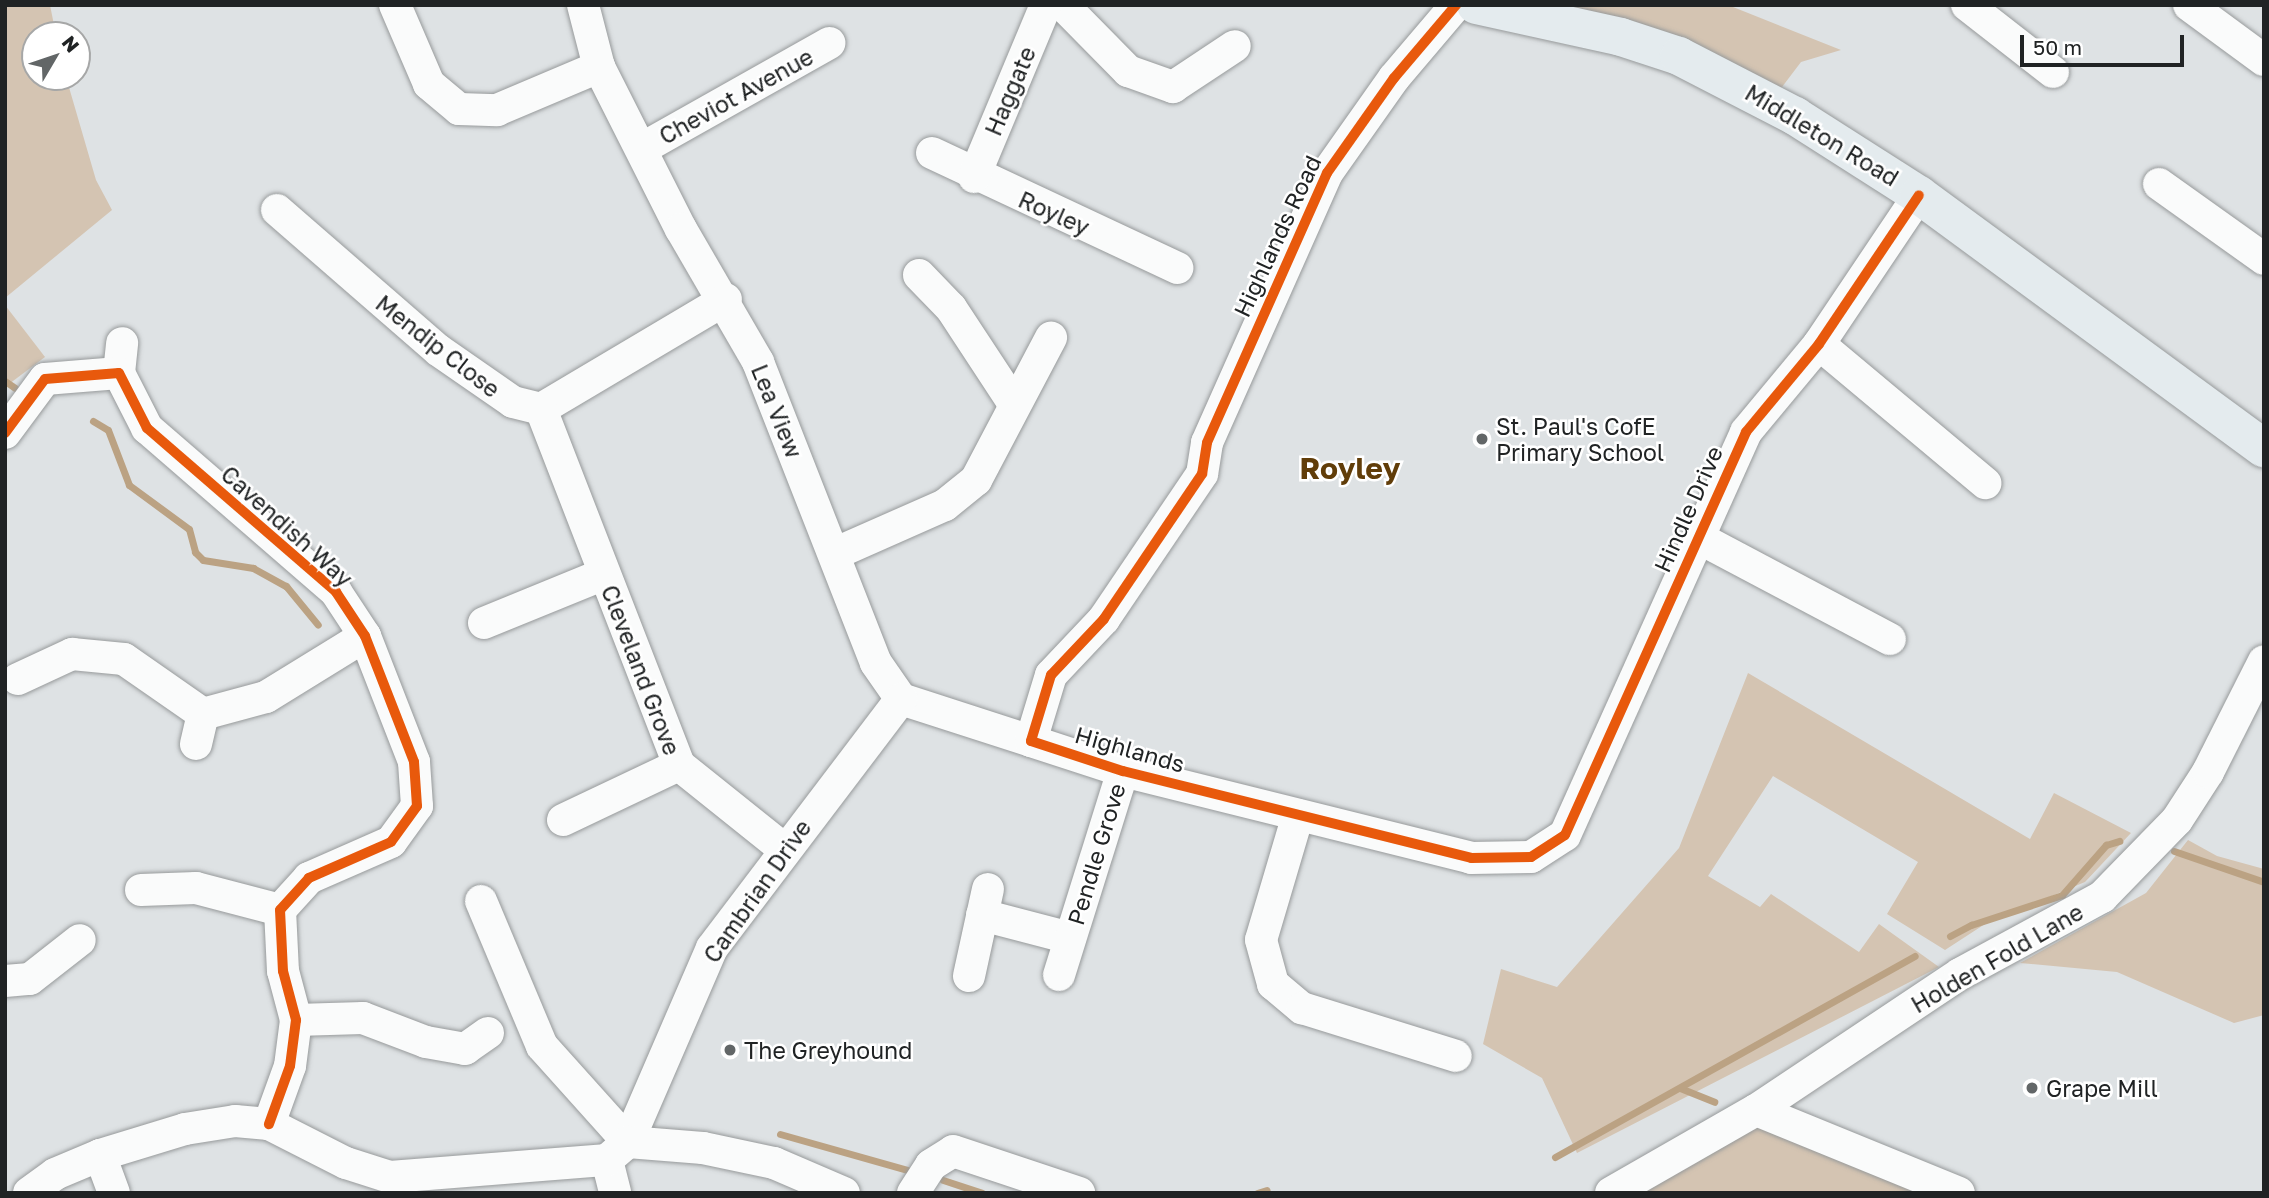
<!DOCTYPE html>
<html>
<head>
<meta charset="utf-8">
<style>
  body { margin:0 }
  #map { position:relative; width:2269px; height:1198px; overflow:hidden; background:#dee2e4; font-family:"Golos Text",sans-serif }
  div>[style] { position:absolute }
  .green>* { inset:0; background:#d4c4b2 }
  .stream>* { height:7px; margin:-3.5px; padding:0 3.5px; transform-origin:3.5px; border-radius:3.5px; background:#bba283 }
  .roads { filter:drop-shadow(0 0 2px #979a9b) drop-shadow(0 0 2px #979a9b) }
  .minor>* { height:32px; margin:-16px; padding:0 16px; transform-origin:16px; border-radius:16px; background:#fafbfb }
  .major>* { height:38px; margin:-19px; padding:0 19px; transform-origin:19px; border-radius:19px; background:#e4ebee }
  .cycleway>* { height:10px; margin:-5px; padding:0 5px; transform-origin:5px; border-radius:5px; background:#e8590c }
  .dots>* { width:19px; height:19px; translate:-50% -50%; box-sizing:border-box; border:4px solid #fff; border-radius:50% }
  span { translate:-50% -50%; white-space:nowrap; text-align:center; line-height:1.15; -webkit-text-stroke:5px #fff; paint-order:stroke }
  .street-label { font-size:23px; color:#202324 }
  .poi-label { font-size:23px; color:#202324 }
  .left { translate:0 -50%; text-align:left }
  .district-label { font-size:30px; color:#613d09; font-weight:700 }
  .frame { position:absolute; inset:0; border:7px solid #202324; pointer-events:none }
  .north { position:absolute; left:21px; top:21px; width:70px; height:70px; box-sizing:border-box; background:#fff; border:2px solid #a6a7a7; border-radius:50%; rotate:51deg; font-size:19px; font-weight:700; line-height:28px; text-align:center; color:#202324 }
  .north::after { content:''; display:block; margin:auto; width:24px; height:32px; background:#626667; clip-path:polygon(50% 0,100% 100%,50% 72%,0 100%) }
  .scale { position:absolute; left:2020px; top:35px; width:164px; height:32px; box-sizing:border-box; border:4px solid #202324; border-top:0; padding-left:9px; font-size:21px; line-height:24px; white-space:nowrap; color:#202324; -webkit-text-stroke:5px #fff; paint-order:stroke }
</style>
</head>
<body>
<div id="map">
  <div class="green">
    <div style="clip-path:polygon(5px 5px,50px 5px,56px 35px,35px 35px,35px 77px,66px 77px,96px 180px,112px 210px,5px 298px)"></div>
    <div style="clip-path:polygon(1535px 5px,1728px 5px,1841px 50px,1801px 62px,1779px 91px)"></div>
    <div style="clip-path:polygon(5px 305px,45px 357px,5px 387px)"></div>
    <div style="clip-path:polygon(1748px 673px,2030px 839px,2054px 793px,2131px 833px,2085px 882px,1985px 924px,1945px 950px,1887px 914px,1918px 862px,1773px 776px,1708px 876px,1760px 907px,1771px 894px,1859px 952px,1879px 924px,1939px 967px,1577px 1153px,1542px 1078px,1483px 1044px,1501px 969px,1557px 987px,1679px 848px)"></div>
    <div style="clip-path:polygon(2188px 840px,2217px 856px,2264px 869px,2264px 1015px,2234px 1023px,2117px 972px,2020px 963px,2146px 893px)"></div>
    <div style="clip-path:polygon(1757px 1116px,1943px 1193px,1626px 1193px)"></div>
  </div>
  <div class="stream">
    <div style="left:5px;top:381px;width:12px;rotate:35deg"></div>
    <div style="left:93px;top:421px;width:17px;rotate:31deg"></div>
    <div style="left:108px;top:430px;width:59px;rotate:69.1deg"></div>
    <div style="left:129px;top:485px;width:74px;rotate:36.3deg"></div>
    <div style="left:189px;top:529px;width:24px;rotate:75deg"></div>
    <div style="left:195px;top:552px;width:11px;rotate:45deg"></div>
    <div style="left:203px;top:560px;width:51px;rotate:9.1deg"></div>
    <div style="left:253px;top:568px;width:38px;rotate:29deg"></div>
    <div style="left:286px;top:586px;width:50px;rotate:50.6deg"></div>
    <div style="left:2174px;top:851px;width:95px;rotate:19deg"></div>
    <div style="left:1950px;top:936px;width:24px;rotate:-28deg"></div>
    <div style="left:1971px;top:925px;width:96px;rotate:-18.2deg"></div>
    <div style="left:2062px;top:895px;width:67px;rotate:-48.7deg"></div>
    <div style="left:2106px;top:845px;width:14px;rotate:-17deg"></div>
    <div style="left:1680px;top:1088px;width:37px;rotate:22deg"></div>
    <div style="left:780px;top:1134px;width:132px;rotate:15.8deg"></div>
    <div style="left:1555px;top:1157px;width:412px;rotate:-29.2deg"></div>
    <div style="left:943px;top:1180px;width:41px;rotate:18.4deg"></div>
    <div style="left:1257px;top:1193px;width:10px;rotate:-17deg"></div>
  </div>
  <div class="roads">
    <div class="minor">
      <div style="left:395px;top:5px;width:86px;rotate:66.7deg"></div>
      <div style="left:429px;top:84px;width:39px;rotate:40deg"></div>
      <div style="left:459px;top:109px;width:38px;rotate:2deg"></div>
      <div style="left:497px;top:110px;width:111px;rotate:-22.9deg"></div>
      <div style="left:583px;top:5px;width:64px;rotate:75.5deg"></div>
      <div style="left:599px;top:67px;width:182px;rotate:63.2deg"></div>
      <div style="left:681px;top:229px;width:154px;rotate:59.9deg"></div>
      <div style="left:758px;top:362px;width:323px;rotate:68.6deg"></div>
      <div style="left:876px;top:663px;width:44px;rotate:55.2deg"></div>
      <div style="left:901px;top:699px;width:137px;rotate:17.9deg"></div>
      <div style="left:1063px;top:5px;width:93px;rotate:45.4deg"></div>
      <div style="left:1128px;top:71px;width:48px;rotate:19.6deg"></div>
      <div style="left:1173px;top:87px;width:74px;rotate:-33.5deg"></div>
      <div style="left:1456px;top:5px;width:96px;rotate:130.3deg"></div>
      <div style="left:1394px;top:78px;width:116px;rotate:125.2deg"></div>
      <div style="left:1327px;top:173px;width:295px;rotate:114deg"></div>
      <div style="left:1207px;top:443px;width:31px;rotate:99deg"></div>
      <div style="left:1202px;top:474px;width:175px;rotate:124.1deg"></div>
      <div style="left:1104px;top:619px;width:77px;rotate:133.4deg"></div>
      <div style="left:1051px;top:675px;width:69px;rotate:106.9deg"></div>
      <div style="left:1031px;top:741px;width:97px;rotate:18.1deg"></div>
      <div style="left:1123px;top:771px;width:359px;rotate:14deg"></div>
      <div style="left:1471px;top:858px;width:60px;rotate:-1deg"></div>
      <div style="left:1531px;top:857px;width:40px;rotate:-32.9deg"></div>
      <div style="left:1565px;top:835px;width:442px;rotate:-65.8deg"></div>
      <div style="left:1746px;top:432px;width:114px;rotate:-50.3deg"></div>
      <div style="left:1819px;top:344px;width:179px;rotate:-56.1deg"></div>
      <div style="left:1967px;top:5px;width:109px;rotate:37.9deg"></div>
      <div style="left:2189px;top:5px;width:93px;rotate:36.3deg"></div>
      <div style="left:643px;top:148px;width:214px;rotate:-29.4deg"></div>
      <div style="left:932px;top:153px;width:271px;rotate:25.1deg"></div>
      <div style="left:974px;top:177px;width:186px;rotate:-67.3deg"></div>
      <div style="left:2159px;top:184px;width:129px;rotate:35.5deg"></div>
      <div style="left:277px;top:210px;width:213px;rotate:41deg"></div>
      <div style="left:438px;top:350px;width:91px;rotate:34.7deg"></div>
      <div style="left:513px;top:402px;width:29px;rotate:14deg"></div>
      <div style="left:541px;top:409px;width:215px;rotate:-30.7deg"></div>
      <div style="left:919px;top:275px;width:46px;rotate:45.9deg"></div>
      <div style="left:951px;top:308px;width:115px;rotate:56.7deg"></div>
      <div style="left:1819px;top:344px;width:217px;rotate:39.9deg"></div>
      <div style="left:119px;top:373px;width:30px;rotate:-84deg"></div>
      <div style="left:541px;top:409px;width:382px;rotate:68.8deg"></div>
      <div style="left:679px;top:765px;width:134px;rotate:38.7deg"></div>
      <div style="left:5px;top:433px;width:67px;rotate:-53.5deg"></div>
      <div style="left:45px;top:379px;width:74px;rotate:-4.6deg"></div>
      <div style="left:119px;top:373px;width:62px;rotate:63deg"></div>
      <div style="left:147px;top:428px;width:250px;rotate:40.9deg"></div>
      <div style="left:336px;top:592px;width:53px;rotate:56.6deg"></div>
      <div style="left:365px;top:636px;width:135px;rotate:68.7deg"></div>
      <div style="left:414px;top:762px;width:44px;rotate:86.1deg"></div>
      <div style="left:417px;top:806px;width:44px;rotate:125.8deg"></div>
      <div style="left:391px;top:842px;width:90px;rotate:156.3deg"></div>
      <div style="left:309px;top:878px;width:43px;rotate:132.2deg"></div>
      <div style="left:280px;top:910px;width:61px;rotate:87.2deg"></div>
      <div style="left:283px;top:971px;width:51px;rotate:75.1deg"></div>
      <div style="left:296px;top:1020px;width:46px;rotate:97.4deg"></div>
      <div style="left:290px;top:1066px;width:62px;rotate:109.9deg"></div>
      <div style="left:1699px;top:538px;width:216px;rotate:27.9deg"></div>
      <div style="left:834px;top:554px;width:121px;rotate:-23.8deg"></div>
      <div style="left:945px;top:505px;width:40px;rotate:-39deg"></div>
      <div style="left:976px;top:480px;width:161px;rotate:-62.2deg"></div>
      <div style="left:484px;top:623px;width:130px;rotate:-22.2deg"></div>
      <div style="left:18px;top:679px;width:60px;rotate:-24.8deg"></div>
      <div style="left:72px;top:654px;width:52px;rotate:5.5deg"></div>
      <div style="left:124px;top:659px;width:96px;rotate:34.8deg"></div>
      <div style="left:203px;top:714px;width:65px;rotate:-15.1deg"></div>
      <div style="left:266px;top:697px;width:116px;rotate:-31.6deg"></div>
      <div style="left:196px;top:744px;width:31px;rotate:-77deg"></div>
      <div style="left:1298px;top:815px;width:130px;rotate:106.5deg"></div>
      <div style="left:1261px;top:940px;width:46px;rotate:74.7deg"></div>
      <div style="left:1273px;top:984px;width:38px;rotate:40deg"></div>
      <div style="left:1302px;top:1008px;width:161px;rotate:17.3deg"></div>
      <div style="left:563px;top:820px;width:128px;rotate:-25.4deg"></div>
      <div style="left:141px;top:890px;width:55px;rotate:-2.1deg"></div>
      <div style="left:196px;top:888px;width:87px;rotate:14.7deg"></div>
      <div style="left:481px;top:901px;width:157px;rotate:67.2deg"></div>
      <div style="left:542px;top:1046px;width:129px;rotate:48.1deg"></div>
      <div style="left:982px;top:915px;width:91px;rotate:14.6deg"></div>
      <div style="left:1059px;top:975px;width:214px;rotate:-72.6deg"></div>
      <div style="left:969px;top:976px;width:89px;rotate:-77.7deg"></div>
      <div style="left:5px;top:981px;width:25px;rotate:-5deg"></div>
      <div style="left:30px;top:979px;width:63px;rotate:-38deg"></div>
      <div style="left:296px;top:1020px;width:67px;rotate:-1.7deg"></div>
      <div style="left:363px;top:1018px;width:67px;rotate:20.9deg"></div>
      <div style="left:426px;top:1042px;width:40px;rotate:10deg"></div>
      <div style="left:465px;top:1049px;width:28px;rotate:-35deg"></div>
      <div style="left:1756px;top:1110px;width:219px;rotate:22.2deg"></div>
      <div style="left:628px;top:1142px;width:211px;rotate:-66.6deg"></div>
      <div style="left:712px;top:948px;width:313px;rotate:-52.8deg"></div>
      <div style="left:100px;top:1155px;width:40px;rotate:69.8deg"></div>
      <div style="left:607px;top:1160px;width:34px;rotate:76deg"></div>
      <div style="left:29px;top:1193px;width:32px;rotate:-36deg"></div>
      <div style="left:55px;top:1174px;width:49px;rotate:-22.9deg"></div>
      <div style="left:100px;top:1155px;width:89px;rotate:-17deg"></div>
      <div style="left:185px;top:1129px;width:51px;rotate:-9.1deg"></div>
      <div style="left:235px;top:1121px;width:34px;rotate:5deg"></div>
      <div style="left:269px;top:1124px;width:86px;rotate:26.9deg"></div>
      <div style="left:346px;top:1163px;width:46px;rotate:17.7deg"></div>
      <div style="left:390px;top:1177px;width:218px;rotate:-4.5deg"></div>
      <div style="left:607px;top:1160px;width:28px;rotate:-41deg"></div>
      <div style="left:628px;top:1142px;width:75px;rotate:4.6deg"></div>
      <div style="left:703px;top:1148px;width:73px;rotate:11.9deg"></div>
      <div style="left:774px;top:1163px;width:76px;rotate:23.2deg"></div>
      <div style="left:913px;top:1193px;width:33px;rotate:-57deg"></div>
      <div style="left:931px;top:1165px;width:26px;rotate:-32deg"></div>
      <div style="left:953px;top:1151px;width:133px;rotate:18.4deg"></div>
      <div style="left:1611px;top:1193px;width:167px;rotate:-29.8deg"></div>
      <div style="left:1756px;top:1110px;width:245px;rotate:-33.7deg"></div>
      <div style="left:1960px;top:974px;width:162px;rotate:-28.5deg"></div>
      <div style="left:2102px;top:897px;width:107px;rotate:-45.8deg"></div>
      <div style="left:2177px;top:820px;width:57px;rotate:-57.1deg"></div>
      <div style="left:2208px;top:772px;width:124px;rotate:-63.2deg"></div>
    </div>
    <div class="major">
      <div style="left:1476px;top:5px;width:148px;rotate:12.4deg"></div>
      <div style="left:1621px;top:37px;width:61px;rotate:18.1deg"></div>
      <div style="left:1679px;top:56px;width:131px;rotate:27.3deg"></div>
      <div style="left:1795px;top:116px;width:147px;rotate:32.5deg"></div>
      <div style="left:1919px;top:195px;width:428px;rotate:36.3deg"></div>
    </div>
  </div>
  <div class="cycleway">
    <div style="left:1456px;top:5px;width:96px;rotate:130.3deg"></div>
    <div style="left:1394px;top:78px;width:116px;rotate:125.2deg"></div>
    <div style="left:1327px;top:173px;width:295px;rotate:114deg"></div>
    <div style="left:1207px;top:443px;width:31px;rotate:99deg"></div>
    <div style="left:1202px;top:474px;width:175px;rotate:124.1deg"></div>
    <div style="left:1104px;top:619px;width:77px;rotate:133.4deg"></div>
    <div style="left:1051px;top:675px;width:69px;rotate:106.9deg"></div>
    <div style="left:1031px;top:741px;width:97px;rotate:18.1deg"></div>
    <div style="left:1123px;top:771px;width:359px;rotate:14deg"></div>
    <div style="left:1471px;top:858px;width:60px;rotate:-1deg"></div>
    <div style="left:1531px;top:857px;width:40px;rotate:-32.9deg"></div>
    <div style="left:1565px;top:835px;width:442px;rotate:-65.8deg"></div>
    <div style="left:1746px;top:432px;width:114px;rotate:-50.3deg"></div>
    <div style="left:1819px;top:344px;width:179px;rotate:-56.1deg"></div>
    <div style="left:5px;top:433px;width:67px;rotate:-53.5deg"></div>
    <div style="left:45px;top:379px;width:74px;rotate:-4.6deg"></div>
    <div style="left:119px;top:373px;width:62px;rotate:63deg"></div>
    <div style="left:147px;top:428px;width:250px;rotate:40.9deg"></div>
    <div style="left:336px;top:592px;width:53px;rotate:56.6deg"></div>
    <div style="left:365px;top:636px;width:135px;rotate:68.7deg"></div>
    <div style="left:414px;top:762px;width:44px;rotate:86.1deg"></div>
    <div style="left:417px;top:806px;width:44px;rotate:125.8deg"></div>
    <div style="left:391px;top:842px;width:90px;rotate:156.3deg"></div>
    <div style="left:309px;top:878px;width:43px;rotate:132.2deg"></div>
    <div style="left:280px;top:910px;width:61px;rotate:87.2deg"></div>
    <div style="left:283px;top:971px;width:51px;rotate:75.1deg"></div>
    <div style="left:296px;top:1020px;width:46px;rotate:97.4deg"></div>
    <div style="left:290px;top:1066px;width:62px;rotate:109.9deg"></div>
  </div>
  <div class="dots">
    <div style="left:1482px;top:439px;background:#626667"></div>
    <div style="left:730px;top:1050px;background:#626667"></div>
    <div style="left:2032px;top:1088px;background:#626667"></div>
  </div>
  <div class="street-label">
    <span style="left:1010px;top:91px;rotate:-67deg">Haggate</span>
    <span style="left:736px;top:96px;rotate:-29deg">Cheviot Avenue</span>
    <span style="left:1822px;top:135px;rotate:31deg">Middleton Road</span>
    <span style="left:1054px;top:213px;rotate:24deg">Royley</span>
    <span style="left:1277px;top:236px;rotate:-65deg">Highlands Road</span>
    <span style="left:438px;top:346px;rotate:38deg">Mendip Close</span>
    <span style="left:777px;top:411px;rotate:68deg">Lea View</span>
    <span style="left:1688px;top:509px;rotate:-66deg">Hindle Drive</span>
    <span style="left:287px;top:526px;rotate:42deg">Cavendish Way</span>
    <span style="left:641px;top:670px;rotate:69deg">Cleveland Grove</span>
    <span style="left:1130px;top:749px;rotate:16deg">Highlands</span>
    <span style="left:1096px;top:854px;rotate:-73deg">Pendle Grove</span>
    <span style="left:757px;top:891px;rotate:-55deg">Cambrian Drive</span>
    <span style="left:1997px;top:958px;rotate:-30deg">Holden Fold Lane</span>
  </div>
  <div class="poi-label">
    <span class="left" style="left:1496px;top:439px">St. Paul's CofE<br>Primary School</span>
    <span class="left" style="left:744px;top:1050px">The Greyhound</span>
    <span class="left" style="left:2046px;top:1088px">Grape Mill</span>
  </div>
  <div class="district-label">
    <span style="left:1350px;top:468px">Royley</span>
  </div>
  <div class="frame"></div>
  <div class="north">N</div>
  <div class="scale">50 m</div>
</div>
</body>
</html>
